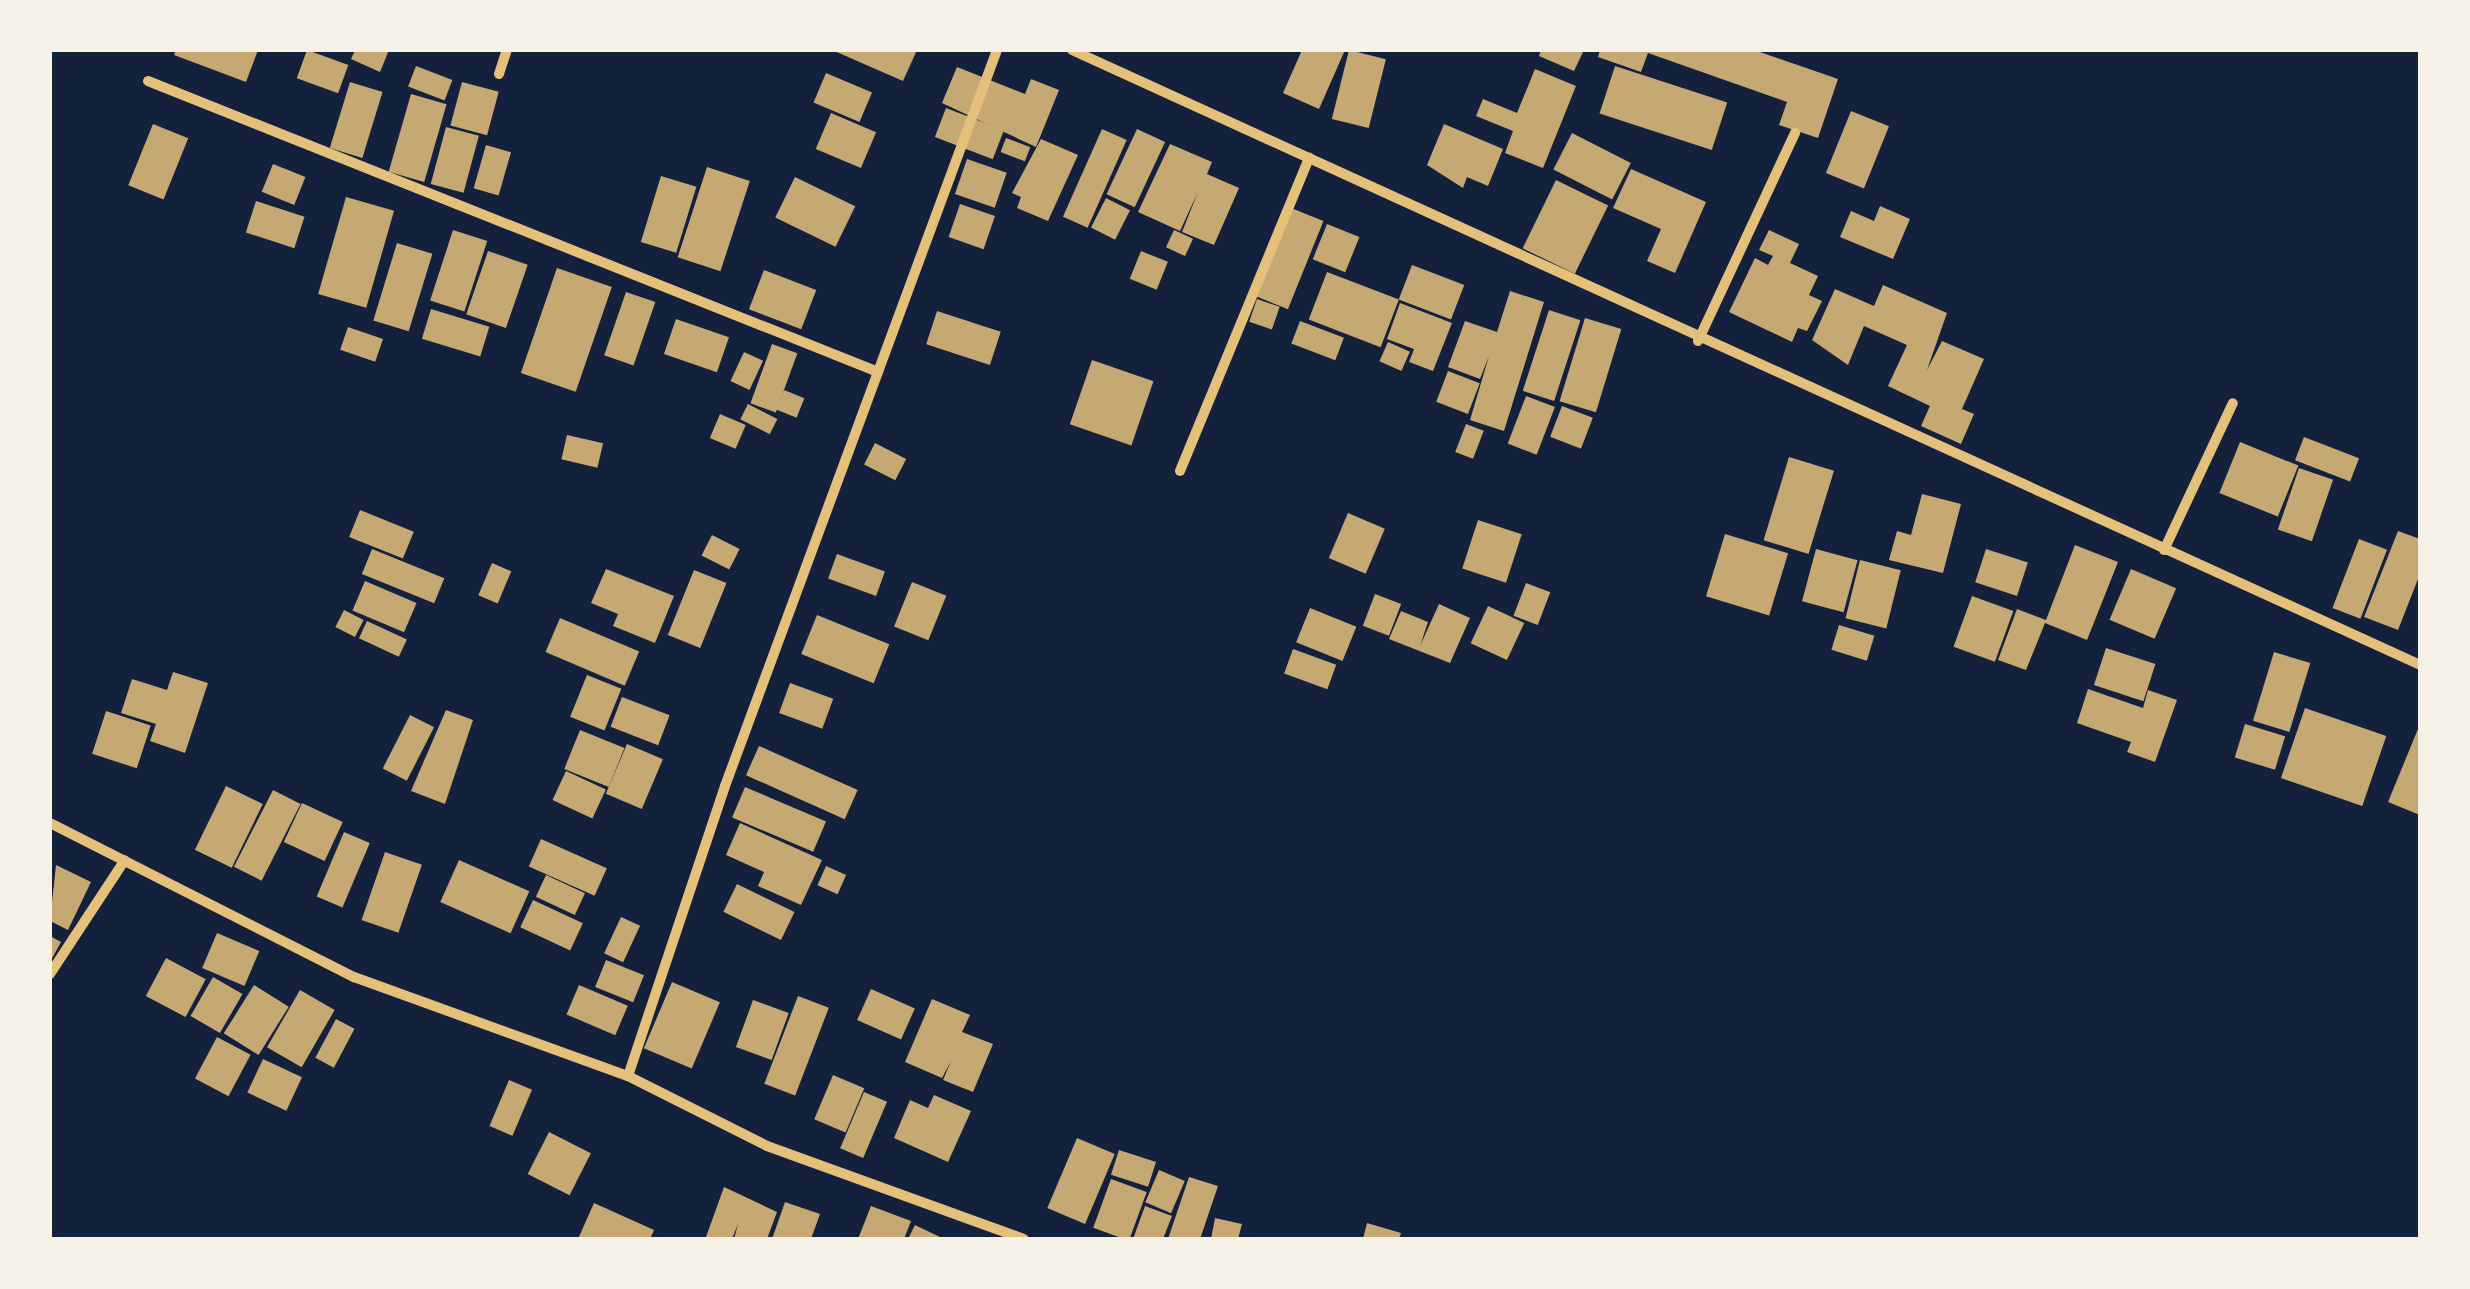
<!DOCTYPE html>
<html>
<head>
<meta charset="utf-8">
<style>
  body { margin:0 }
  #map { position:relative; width:2470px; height:1289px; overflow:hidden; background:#14213d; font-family:"Fira Sans Condensed",sans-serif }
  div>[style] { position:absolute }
  .building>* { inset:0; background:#c6a872; transform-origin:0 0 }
  .minor>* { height:10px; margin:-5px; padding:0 5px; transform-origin:5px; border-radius:5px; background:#e5c07b }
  span { translate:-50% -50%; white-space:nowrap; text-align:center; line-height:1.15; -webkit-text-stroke:8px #f6f1e7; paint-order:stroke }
  .frame { position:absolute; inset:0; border:52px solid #f6f1e7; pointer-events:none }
</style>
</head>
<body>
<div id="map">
  <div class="building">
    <div style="clip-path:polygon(176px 50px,258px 50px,246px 82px,174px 55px)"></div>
    <div style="left:307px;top:50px;width:44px;height:30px;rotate:20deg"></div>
    <div style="clip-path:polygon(355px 50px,389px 50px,380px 72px,351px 59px)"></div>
    <div style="clip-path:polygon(832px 50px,917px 50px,903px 81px)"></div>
    <div style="clip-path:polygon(1302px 50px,1345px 50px,1319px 109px,1283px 93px)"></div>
    <div style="left:1349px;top:50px;width:38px;height:71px;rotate:14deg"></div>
    <div style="clip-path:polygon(1541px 50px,1584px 50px,1574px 71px,1539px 56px)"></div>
    <div style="clip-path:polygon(1600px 50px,1754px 50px,1838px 79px,1818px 138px,1779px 125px,1787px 102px,1648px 53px,1641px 72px,1598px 57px)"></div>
    <div style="left:416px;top:66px;width:39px;height:22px;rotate:21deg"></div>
    <div style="left:1615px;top:66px;width:118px;height:50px;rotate:18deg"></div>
    <div style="clip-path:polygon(957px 67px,1025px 94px,1031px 79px,1059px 90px,1036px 147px,942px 103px)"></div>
    <div style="clip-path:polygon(1535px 69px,1576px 86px,1543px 168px,1505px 153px,1513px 131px,1476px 116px,1483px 99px,1517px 113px)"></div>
    <div style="left:826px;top:73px;width:50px;height:32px;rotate:23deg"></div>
    <div style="left:350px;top:82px;width:34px;height:69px;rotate:17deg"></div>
    <div style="left:462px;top:82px;width:38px;height:45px;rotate:15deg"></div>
    <div style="left:411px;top:94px;width:37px;height:81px;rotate:16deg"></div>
    <div style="left:946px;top:108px;width:62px;height:31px;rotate:21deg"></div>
    <div style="left:1851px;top:111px;width:41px;height:67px;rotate:22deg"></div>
    <div style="left:831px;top:113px;width:49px;height:39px;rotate:23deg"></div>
    <div style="left:153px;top:124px;width:38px;height:66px;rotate:22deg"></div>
    <div style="clip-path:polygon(1444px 124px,1503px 149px,1488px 186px,1467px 177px,1463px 188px,1427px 165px)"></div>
    <div style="left:446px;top:127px;width:34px;height:59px;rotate:15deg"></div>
    <div style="left:1102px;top:129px;width:27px;height:96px;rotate:24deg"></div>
    <div style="left:1137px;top:129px;width:31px;height:72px;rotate:25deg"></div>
    <div style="left:1572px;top:133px;width:66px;height:41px;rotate:27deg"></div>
    <div style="left:1006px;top:138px;width:26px;height:15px;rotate:21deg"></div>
    <div style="clip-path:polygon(1041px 139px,1078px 155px,1048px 221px,1017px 208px,1021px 197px,1012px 193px)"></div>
    <div style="clip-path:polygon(1170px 144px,1212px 162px,1207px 174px,1239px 188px,1214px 245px,1182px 232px,1198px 192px,1180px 231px,1138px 212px)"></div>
    <div style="left:486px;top:145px;width:26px;height:45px;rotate:16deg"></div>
    <div style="left:967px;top:159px;width:42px;height:37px;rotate:19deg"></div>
    <div style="left:273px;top:164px;width:35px;height:30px;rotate:22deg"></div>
    <div style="left:707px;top:167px;width:45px;height:95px;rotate:18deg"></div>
    <div style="clip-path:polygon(1631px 169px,1706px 202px,1675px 273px,1647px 261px,1661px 229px,1613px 208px)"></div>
    <div style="left:661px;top:176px;width:37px;height:69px;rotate:17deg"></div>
    <div style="left:795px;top:177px;width:67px;height:45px;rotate:26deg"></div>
    <div style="left:1556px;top:180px;width:58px;height:76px;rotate:26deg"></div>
    <div style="left:346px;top:197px;width:50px;height:101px;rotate:16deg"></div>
    <div style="left:1106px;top:198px;width:27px;height:33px;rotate:27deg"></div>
    <div style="left:256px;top:201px;width:51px;height:33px;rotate:18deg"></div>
    <div style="left:960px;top:204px;width:37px;height:35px;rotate:19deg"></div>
    <div style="clip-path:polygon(1880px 206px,1910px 219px,1893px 259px,1840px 237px,1851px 211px,1874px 221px)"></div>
    <div style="left:1291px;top:208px;width:35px;height:95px;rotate:22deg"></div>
    <div style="left:1327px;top:224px;width:35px;height:38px;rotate:22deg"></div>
    <div style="left:453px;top:230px;width:36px;height:74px;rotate:18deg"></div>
    <div style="left:1174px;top:230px;width:21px;height:19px;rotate:25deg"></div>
    <div style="clip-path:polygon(1769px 230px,1799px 244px,1790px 263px,1818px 276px,1809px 295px,1822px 301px,1807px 331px,1798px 328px,1792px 342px,1729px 312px,1755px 258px,1768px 265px,1773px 256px,1759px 250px)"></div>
    <div style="left:397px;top:243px;width:37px;height:81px;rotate:17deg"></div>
    <div style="left:488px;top:251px;width:42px;height:67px;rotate:19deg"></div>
    <div style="left:1141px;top:251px;width:29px;height:30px;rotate:22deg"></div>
    <div style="left:1412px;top:265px;width:56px;height:37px;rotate:21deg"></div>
    <div style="left:557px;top:268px;width:58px;height:111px;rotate:19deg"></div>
    <div style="left:764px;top:270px;width:56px;height:42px;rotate:21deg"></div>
    <div style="left:1327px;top:272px;width:77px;height:51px;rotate:21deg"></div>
    <div style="clip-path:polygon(1883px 285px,1947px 313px,1927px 370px,1942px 341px,1984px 359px,1962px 409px,1974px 414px,1961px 444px,1921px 426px,1930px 406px,1888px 386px,1907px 345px,1864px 326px,1848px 365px,1812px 340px,1835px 289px,1874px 306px)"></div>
    <div style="clip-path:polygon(1510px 291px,1544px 302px,1504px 431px,1470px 420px,1489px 356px,1480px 379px,1448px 367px,1465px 321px,1497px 332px)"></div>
    <div style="left:626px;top:292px;width:31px;height:67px;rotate:19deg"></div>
    <div style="left:1257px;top:299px;width:24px;height:24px;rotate:19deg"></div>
    <div style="clip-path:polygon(1400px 303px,1452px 323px,1433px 371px,1409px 362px,1414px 349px,1387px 339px)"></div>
    <div style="left:431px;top:309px;width:61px;height:31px;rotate:17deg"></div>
    <div style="left:1549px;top:310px;width:33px;height:85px;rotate:18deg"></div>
    <div style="left:937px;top:311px;width:67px;height:35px;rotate:18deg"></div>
    <div style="left:1585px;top:318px;width:38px;height:87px;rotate:17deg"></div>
    <div style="left:676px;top:319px;width:56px;height:37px;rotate:19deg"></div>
    <div style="left:1300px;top:321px;width:47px;height:24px;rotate:21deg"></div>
    <div style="left:348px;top:327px;width:37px;height:24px;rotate:19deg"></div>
    <div style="left:1388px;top:342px;width:24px;height:21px;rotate:24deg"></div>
    <div style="left:772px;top:344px;width:27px;height:63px;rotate:20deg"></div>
    <div style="left:744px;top:352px;width:21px;height:32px;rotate:25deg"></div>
    <div style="left:1092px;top:360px;width:65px;height:68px;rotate:19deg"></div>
    <div style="left:1448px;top:371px;width:34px;height:33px;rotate:21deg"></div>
    <div style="left:784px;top:390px;width:22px;height:21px;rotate:22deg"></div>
    <div style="left:1526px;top:396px;width:31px;height:51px;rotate:21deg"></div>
    <div style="left:748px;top:404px;width:33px;height:17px;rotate:27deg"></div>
    <div style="left:1562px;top:406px;width:33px;height:33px;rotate:21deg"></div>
    <div style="left:720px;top:414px;width:28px;height:26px;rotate:23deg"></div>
    <div style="left:1466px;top:424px;width:19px;height:30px;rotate:21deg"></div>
    <div style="left:567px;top:435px;width:37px;height:25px;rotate:13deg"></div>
    <div style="left:2304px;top:437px;width:59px;height:25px;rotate:21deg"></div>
    <div style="left:2240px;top:442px;width:63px;height:55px;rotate:22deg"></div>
    <div style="left:875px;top:443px;width:35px;height:24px;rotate:27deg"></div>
    <div style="left:1789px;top:457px;width:47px;height:87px;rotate:17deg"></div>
    <div style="left:2299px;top:468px;width:36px;height:65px;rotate:19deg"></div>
    <div style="clip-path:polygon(1922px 494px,1961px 504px,1943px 573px,1889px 560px,1897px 531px,1911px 535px)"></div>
    <div style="left:360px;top:510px;width:58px;height:29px;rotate:22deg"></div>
    <div style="left:1348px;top:513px;width:40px;height:49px;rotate:23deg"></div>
    <div style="left:1478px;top:520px;width:46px;height:51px;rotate:18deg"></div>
    <div style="clip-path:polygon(2398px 531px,2420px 539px,2420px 574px,2398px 630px,2364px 617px)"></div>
    <div style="left:1725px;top:534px;width:66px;height:65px;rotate:17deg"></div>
    <div style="left:712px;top:535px;width:31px;height:23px;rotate:27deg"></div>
    <div style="left:2359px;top:539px;width:30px;height:74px;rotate:21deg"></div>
    <div style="clip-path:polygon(2075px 545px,2118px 562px,2087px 640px,2045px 623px,2026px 670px,1998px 660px,2017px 609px,2046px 620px)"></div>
    <div style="left:372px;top:549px;width:78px;height:27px;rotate:22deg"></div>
    <div style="left:1816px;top:549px;width:43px;height:54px;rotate:15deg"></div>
    <div style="left:1986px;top:549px;width:44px;height:35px;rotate:18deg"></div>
    <div style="left:837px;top:554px;width:51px;height:26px;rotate:20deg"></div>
    <div style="left:1860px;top:560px;width:42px;height:60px;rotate:14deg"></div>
    <div style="left:492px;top:563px;width:21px;height:35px;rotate:23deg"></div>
    <div style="clip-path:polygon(606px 569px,674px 596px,655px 643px,613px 626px,618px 614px,591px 603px)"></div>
    <div style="left:2131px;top:569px;width:49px;height:55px;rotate:23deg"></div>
    <div style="left:694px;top:570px;width:35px;height:70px;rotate:22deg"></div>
    <div style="left:365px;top:581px;width:56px;height:32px;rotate:23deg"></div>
    <div style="left:912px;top:582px;width:37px;height:48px;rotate:22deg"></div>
    <div style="left:1526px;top:583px;width:26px;height:35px;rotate:21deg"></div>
    <div style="left:1375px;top:594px;width:28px;height:34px;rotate:21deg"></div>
    <div style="left:1972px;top:596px;width:44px;height:54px;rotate:20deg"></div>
    <div style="clip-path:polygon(1439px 604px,1470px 618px,1450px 663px,1389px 639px,1401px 611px,1428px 622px,1420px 646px)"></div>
    <div style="left:1488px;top:606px;width:40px;height:41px;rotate:25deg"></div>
    <div style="left:1310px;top:608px;width:50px;height:37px;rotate:22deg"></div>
    <div style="left:344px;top:610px;width:22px;height:19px;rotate:27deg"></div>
    <div style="left:817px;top:615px;width:78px;height:42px;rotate:22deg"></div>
    <div style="left:560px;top:618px;width:86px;height:37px;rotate:23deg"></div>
    <div style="left:367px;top:621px;width:44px;height:19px;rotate:25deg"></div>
    <div style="left:1839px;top:625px;width:37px;height:26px;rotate:17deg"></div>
    <div style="left:2106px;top:648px;width:52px;height:39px;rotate:18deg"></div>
    <div style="left:1293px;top:649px;width:46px;height:26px;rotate:20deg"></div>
    <div style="left:2274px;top:652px;width:38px;height:72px;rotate:17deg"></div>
    <div style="clip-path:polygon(173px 672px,208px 683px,185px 753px,150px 741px,156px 724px,121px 713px,132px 679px,167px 690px)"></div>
    <div style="left:587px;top:675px;width:37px;height:45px;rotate:22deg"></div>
    <div style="left:790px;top:683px;width:46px;height:32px;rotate:20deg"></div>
    <div style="clip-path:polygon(2088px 689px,2143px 708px,2148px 690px,2177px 700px,2155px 762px,2127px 752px,2131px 742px,2077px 723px)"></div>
    <div style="left:622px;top:697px;width:51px;height:32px;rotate:21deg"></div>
    <div style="left:2305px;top:708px;width:86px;height:74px;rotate:19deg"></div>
    <div style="clip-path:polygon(446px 710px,473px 720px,445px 804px,411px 791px)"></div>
    <div style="left:106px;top:711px;width:47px;height:45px;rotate:18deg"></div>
    <div style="left:410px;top:715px;width:27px;height:60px;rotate:27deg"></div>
    <div style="left:2245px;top:724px;width:42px;height:35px;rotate:17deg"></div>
    <div style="clip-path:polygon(2420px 724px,2420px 815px,2388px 802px)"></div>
    <div style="left:580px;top:730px;width:48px;height:42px;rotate:22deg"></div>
    <div style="left:627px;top:744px;width:39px;height:54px;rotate:23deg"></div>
    <div style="left:759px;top:746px;width:108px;height:32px;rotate:24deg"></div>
    <div style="left:566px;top:771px;width:44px;height:32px;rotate:25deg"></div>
    <div style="left:226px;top:786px;width:41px;height:71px;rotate:26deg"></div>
    <div style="left:745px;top:787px;width:88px;height:33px;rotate:23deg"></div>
    <div style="left:273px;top:790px;width:31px;height:86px;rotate:27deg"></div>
    <div style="left:302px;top:803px;width:45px;height:43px;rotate:25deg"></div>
    <div style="clip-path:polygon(740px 823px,822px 860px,801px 905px,758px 886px,764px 872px,726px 855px)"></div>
    <div style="left:344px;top:832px;width:28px;height:70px;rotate:23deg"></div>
    <div style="left:541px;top:839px;width:72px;height:30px;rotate:24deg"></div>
    <div style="left:385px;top:852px;width:39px;height:72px;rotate:19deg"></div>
    <div style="left:459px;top:860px;width:77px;height:46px;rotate:24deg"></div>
    <div style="clip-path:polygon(56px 865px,91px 882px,68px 930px,50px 921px)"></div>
    <div style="left:826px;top:866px;width:22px;height:21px;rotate:24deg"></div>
    <div style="left:546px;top:875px;width:43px;height:24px;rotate:25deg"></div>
    <div style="left:737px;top:884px;width:64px;height:31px;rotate:26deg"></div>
    <div style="left:533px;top:900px;width:55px;height:30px;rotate:25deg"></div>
    <div style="left:621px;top:917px;width:21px;height:40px;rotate:25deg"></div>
    <div style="left:217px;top:933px;width:46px;height:38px;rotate:23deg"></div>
    <div style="clip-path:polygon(50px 936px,61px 942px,50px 962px)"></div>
    <div style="left:166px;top:958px;width:45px;height:43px;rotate:28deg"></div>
    <div style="left:606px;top:960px;width:41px;height:29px;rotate:22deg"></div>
    <div style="left:213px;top:977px;width:34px;height:45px;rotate:30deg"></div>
    <div style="left:672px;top:982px;width:52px;height:72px;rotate:23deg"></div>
    <div style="left:254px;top:985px;width:41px;height:57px;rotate:32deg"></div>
    <div style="left:579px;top:985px;width:53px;height:32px;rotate:23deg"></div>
    <div style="left:871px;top:989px;width:48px;height:34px;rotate:24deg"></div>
    <div style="left:300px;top:990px;width:40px;height:66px;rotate:30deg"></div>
    <div style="left:798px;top:996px;width:33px;height:94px;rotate:21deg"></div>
    <div style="clip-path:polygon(932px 999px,970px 1015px,962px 1032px,993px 1044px,973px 1092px,943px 1080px,951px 1061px,942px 1078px,905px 1062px)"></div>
    <div style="left:753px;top:1000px;width:38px;height:50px;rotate:20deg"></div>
    <div style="left:336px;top:1019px;width:21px;height:44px;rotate:28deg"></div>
    <div style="left:217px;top:1037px;width:38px;height:47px;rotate:28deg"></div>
    <div style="left:263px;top:1059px;width:43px;height:37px;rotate:25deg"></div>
    <div style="left:833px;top:1075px;width:34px;height:48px;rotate:23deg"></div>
    <div style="left:509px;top:1080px;width:25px;height:50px;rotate:23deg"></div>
    <div style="left:864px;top:1092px;width:25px;height:61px;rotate:23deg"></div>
    <div style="clip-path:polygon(934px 1095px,971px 1111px,948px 1162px,894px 1138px,910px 1100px,928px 1108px)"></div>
    <div style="left:549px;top:1132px;width:47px;height:47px;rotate:27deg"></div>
    <div style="left:1077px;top:1138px;width:41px;height:76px;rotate:23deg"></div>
    <div style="left:1119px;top:1150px;width:39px;height:26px;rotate:18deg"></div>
    <div style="left:1159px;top:1170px;width:28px;height:35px;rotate:23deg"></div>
    <div style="clip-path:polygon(1189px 1177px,1218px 1186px,1200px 1239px,1168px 1239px)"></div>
    <div style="left:1111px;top:1179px;width:38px;height:52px;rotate:20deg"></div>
    <div style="clip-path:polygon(724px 1187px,777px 1212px,767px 1239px,734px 1239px,738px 1224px,732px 1239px,706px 1237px)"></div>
    <div style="clip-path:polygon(785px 1202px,820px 1214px,811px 1239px,772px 1239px)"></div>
    <div style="clip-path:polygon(594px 1203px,654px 1230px,650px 1239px,578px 1239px)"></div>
    <div style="clip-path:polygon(871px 1206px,911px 1221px,904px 1239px,858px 1239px)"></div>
    <div style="clip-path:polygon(1145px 1206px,1172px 1216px,1163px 1239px,1133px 1239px)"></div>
    <div style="clip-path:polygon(1215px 1218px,1242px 1224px,1238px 1239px,1211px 1239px)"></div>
    <div style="clip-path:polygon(1367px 1223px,1401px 1233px,1399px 1239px,1363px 1239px)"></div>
    <div style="clip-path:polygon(915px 1225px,944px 1239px,908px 1239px)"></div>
  </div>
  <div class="minor">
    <div style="left:1072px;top:50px;width:1482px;rotate:24.52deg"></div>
    <div style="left:499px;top:74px;width:25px;rotate:-72deg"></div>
    <div style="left:148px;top:81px;width:786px;rotate:21.73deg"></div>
    <div style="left:1698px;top:341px;width:230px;rotate:-65deg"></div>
    <div style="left:1180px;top:471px;width:339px;rotate:-67.6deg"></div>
    <div style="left:2164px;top:550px;width:162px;rotate:-64.9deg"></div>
    <div style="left:50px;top:823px;width:341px;rotate:26.9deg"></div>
    <div style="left:354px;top:977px;width:291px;rotate:19.9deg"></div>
    <div style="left:628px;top:1076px;width:156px;rotate:26.7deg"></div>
    <div style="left:767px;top:1146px;width:273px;rotate:19.9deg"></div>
    <div style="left:50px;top:974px;width:136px;rotate:-56.7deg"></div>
    <div style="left:628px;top:1076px;width:306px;rotate:-71.5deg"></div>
    <div style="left:725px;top:786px;width:785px;rotate:-69.72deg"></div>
  </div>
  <div class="frame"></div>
</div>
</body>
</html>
